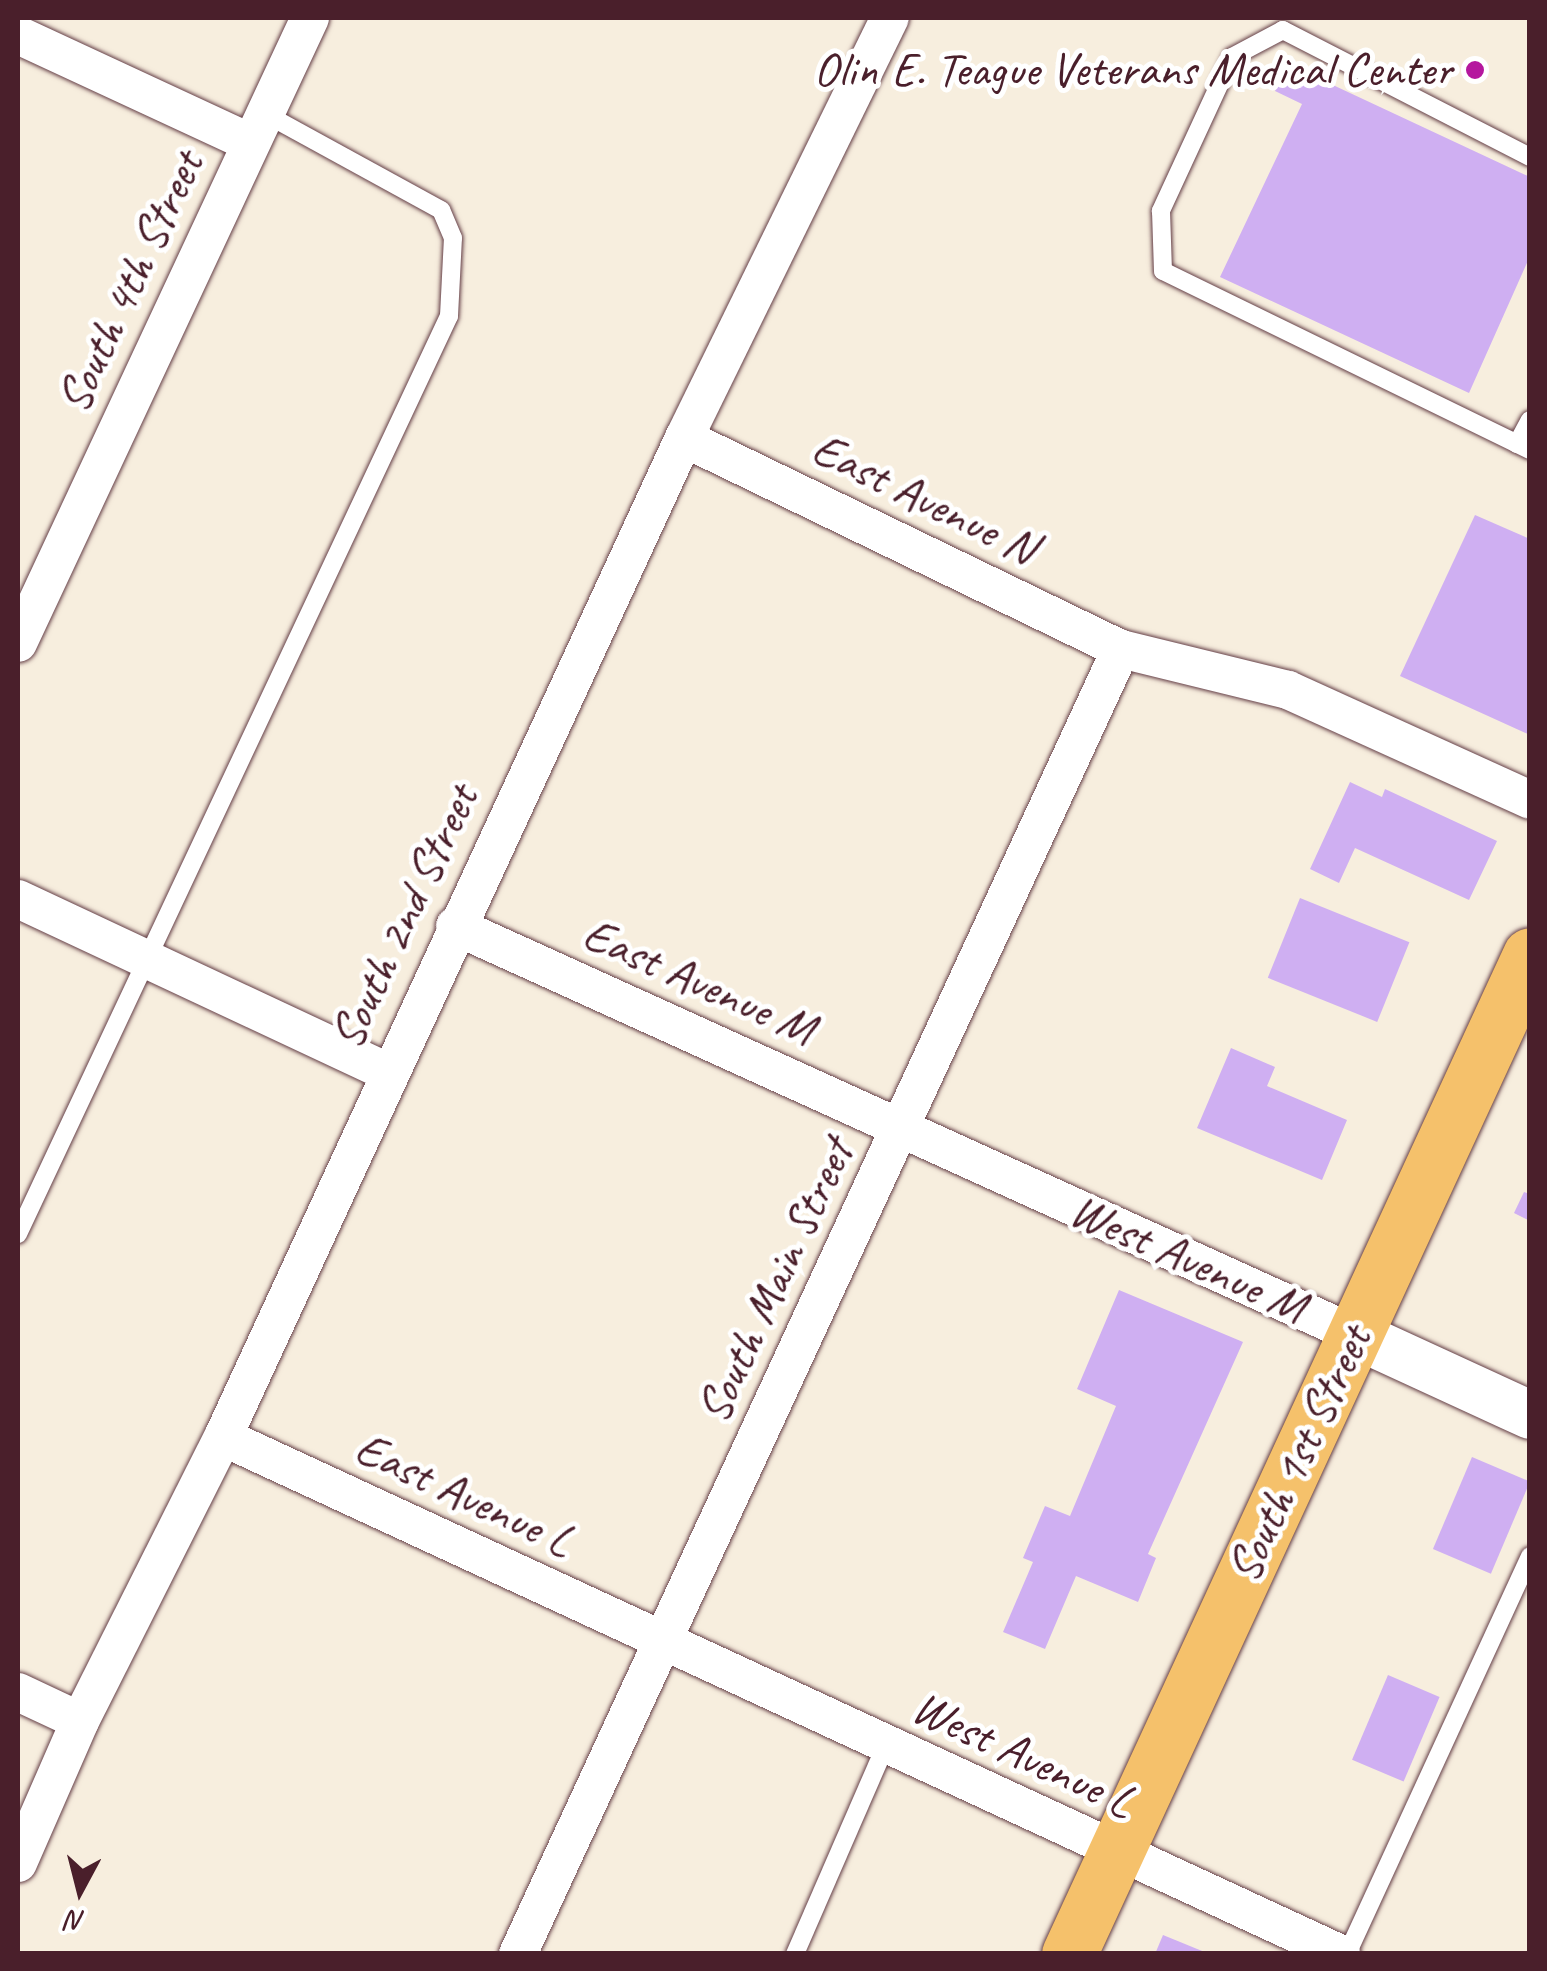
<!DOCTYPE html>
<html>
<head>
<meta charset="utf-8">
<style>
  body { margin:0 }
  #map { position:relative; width:1547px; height:1971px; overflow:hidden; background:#f7eede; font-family:Caveat,sans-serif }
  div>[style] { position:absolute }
  .building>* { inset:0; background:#cfaff2; transform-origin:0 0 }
  .roads { filter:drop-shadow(0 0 2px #643e46) drop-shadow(0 0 2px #643e46) }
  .service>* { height:18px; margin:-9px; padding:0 9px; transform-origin:9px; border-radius:9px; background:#fff }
  .minor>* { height:38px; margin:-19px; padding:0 19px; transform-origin:19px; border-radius:19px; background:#fff }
  .tertiary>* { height:48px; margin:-24px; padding:0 24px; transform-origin:24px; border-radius:24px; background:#fff }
  .primary>* { height:55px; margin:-27.5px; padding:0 27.5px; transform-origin:27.5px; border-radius:27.5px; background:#f5c16b }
  .dots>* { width:28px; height:28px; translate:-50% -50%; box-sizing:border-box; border:5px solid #fff; border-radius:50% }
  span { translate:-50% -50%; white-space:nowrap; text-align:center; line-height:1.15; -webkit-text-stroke:10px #fff; paint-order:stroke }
  .poi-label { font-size:48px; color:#4a1f2b }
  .right { translate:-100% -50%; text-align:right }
  .street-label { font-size:48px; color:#4a1f2b }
  .frame { position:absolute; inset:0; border:20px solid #4a1f2b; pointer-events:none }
  .north { position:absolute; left:30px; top:1841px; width:100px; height:100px; -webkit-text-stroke:8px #fff; paint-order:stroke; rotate:187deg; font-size:28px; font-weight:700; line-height:40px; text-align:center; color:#4a1f2b }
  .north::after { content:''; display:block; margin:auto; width:35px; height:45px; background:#4a1f2b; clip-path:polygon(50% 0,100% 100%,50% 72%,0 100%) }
</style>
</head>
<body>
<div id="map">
  <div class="building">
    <div style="clip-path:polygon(1288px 64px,1530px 177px,1530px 256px,1469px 393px,1220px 277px,1302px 104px,1275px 91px)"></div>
    <div style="clip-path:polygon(1475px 515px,1530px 539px,1530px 735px,1400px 676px)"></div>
    <div style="clip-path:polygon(1350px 782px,1382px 797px,1385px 789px,1497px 841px,1469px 900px,1355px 848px,1339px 883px,1310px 869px)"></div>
    <div style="left:1300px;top:898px;width:118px;height:86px;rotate:22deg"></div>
    <div style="clip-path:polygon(1231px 1048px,1275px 1067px,1267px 1086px,1347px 1120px,1322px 1180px,1197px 1128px)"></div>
    <div style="clip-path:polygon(1524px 1192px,1530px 1194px,1530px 1221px,1514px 1213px)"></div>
    <div style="clip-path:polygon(1119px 1290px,1243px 1342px,1148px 1554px,1156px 1558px,1138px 1602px,1076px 1576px,1045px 1649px,1003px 1632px,1033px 1562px,1023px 1558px,1045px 1506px,1070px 1516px,1116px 1406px,1077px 1389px)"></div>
    <div style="left:1472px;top:1457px;width:63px;height:100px;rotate:23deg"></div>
    <div style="left:1388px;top:1675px;width:56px;height:92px;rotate:23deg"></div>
    <div style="clip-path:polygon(1163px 1935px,1207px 1953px,1207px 1954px,1155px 1954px)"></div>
  </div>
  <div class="roads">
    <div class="service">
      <div style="left:1530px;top:157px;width:278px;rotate:-152.8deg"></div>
      <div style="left:1283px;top:30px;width:58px;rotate:152.1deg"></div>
      <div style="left:1232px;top:57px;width:170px;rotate:114.8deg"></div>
      <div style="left:1161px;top:211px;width:60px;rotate:88.1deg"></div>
      <div style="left:1163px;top:271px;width:408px;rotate:26deg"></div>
      <div style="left:1517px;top:444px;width:27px;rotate:-62deg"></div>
      <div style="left:18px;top:1234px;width:1014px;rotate:-64.85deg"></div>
      <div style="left:449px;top:316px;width:78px;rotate:-87.1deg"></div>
      <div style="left:453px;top:238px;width:30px;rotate:-113deg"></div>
      <div style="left:441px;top:210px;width:202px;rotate:-151.3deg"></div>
      <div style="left:795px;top:1954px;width:228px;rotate:-66.5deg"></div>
      <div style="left:1347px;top:1954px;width:438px;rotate:-65.3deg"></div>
    </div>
    <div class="minor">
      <div style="left:18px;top:35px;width:255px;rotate:24.9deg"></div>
      <div style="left:684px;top:438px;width:485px;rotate:25.8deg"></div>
      <div style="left:1121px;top:649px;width:172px;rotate:13.8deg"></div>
      <div style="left:1288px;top:690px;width:266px;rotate:24.4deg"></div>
      <div style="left:18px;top:643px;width:690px;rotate:-64.96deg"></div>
      <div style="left:18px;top:899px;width:408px;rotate:25.1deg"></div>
      <div style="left:455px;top:926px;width:987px;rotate:24.41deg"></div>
      <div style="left:223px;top:1437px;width:1232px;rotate:24.82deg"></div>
      <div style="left:18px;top:1692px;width:68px;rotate:25.1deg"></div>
      <div style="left:18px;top:1863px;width:155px;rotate:-66.4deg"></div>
      <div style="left:80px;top:1721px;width:318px;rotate:-63.3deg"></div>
      <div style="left:223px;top:1437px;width:1100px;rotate:-65.23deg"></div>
      <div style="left:684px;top:438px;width:468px;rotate:-63.9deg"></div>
      <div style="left:518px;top:1954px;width:1438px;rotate:-65.2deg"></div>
    </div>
    <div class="tertiary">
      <div style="left:1354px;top:1334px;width:194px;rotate:24.7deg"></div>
    </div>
    <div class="primary">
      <div style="left:1069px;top:1954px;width:1100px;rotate:-65.23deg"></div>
    </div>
  </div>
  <div class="dots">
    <div style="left:1475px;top:70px;background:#b5179e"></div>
  </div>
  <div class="poi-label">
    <span class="right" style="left:1452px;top:70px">Olin E. Teague Veterans Medical Center</span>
  </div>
  <div class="street-label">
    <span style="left:130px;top:282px;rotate:-65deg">South 4th Street</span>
    <span style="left:924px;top:498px;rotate:26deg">East Avenue N</span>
    <span style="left:404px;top:917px;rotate:-65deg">South 2nd Street</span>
    <span style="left:699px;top:981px;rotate:24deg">East Avenue M</span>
    <span style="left:1188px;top:1258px;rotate:24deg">West Avenue M</span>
    <span style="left:775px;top:1281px;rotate:-65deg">South Main Street</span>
    <span style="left:1299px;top:1454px;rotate:-65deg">South 1st Street</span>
    <span style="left:464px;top:1494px;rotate:25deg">East Avenue L</span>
    <span style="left:1023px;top:1754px;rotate:25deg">West Avenue L</span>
  </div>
  <div class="frame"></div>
  <div class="north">N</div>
</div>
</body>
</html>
